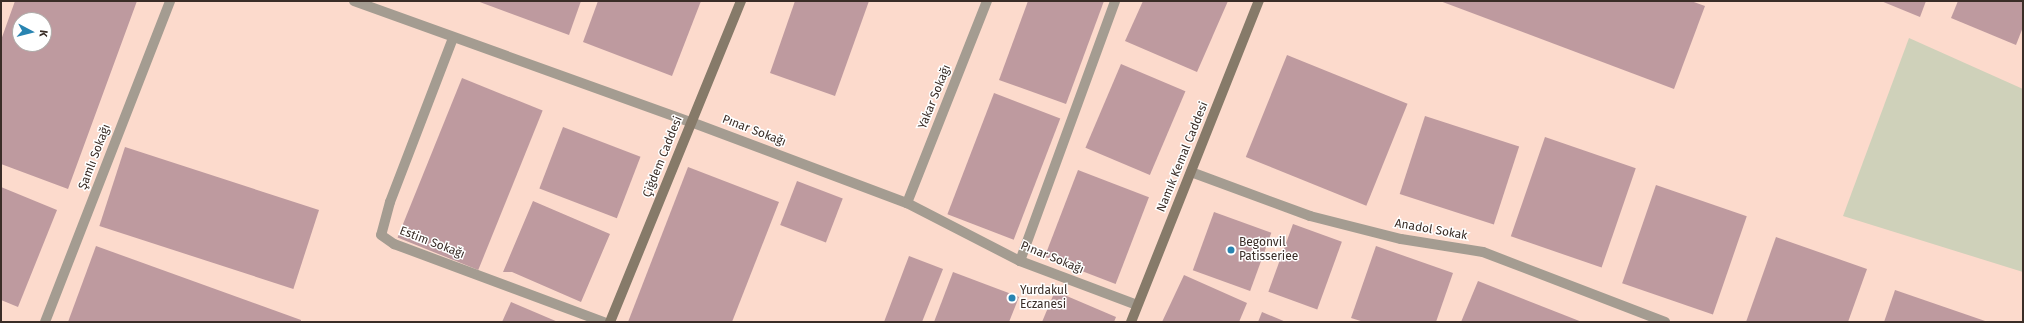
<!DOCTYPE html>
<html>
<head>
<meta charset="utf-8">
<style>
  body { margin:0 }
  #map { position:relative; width:2024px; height:323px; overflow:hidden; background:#fcdacc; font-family:"Fira Sans",sans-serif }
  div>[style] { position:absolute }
  .green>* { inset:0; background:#cfd1ba }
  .building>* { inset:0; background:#be9a9f; transform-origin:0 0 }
  .minor>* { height:10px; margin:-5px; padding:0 5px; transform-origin:5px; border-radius:5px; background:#a49c91 }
  .secondary>* { height:10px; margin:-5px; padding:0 5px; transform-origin:5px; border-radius:5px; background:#867a69 }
  .dots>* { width:11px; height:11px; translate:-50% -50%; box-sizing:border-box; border:2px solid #fff; border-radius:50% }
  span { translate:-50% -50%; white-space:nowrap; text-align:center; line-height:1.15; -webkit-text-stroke:3px #fff; paint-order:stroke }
  .street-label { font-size:12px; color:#3a2d27 }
  .poi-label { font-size:12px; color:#3a2d27 }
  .left { translate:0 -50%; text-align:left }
  .frame { position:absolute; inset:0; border:2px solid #3a2d27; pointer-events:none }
  .north { position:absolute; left:12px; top:12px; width:40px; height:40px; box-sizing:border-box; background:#fff; border:1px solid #b0aba9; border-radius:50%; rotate:97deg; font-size:11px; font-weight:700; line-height:16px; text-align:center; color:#3a2d27 }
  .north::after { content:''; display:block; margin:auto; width:14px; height:18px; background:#2984b1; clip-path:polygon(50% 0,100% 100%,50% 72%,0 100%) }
</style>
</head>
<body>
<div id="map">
  <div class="green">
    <div style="clip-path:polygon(1909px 38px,2023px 89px,2023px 272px,1843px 216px)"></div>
  </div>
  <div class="building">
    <div style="clip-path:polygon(evenodd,15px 1px,137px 1px,68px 189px,1px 164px,1px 40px,15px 1px,20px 20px,44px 20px,44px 44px,20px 44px,20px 20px)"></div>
    <div style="clip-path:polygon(477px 1px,581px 1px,569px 35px)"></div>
    <div style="clip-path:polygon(598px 1px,701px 1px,672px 76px,583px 42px)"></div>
    <div style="clip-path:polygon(795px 1px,869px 1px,835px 96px,770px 73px)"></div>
    <div style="clip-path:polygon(1028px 1px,1104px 1px,1066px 104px,999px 80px)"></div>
    <div style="clip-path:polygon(1143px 1px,1228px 1px,1197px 72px,1125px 41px)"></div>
    <div style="clip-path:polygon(1440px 1px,1691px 1px,1705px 6px,1674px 89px)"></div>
    <div style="clip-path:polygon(1881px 1px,1926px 1px,1920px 17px)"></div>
    <div style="clip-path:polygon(1958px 1px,2023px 1px,2023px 27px,2016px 45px,1951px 18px)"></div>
    <div style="left:1287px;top:55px;width:130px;height:110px;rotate:22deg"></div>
    <div style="left:1121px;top:64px;width:70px;height:91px;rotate:23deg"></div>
    <div style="left:462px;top:78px;width:87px;height:172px;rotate:22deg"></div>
    <div style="left:994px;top:93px;width:71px;height:130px;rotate:21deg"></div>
    <div style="left:1425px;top:116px;width:99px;height:82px;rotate:18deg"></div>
    <div style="left:563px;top:127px;width:83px;height:66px;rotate:21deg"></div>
    <div style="left:1545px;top:137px;width:96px;height:105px;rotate:19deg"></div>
    <div style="left:125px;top:147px;width:204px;height:83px;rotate:18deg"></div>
    <div style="clip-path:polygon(688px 167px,779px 202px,732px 322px,628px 322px)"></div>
    <div style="left:1078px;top:170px;width:76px;height:93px;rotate:21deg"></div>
    <div style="left:797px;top:181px;width:49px;height:47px;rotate:21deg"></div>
    <div style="left:1656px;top:185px;width:96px;height:104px;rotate:19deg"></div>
    <div style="clip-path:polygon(1px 187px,57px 210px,18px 307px,1px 300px)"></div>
    <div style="clip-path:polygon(533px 201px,610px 234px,581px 302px,512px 272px,503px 272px)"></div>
    <div style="left:1214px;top:212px;width:61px;height:62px;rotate:20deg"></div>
    <div style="left:1293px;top:224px;width:52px;height:72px;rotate:20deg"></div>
    <div style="clip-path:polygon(1776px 237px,1867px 269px,1848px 322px,1746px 322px)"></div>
    <div style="clip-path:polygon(96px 246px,301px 320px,301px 322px,68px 322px)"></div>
    <div style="clip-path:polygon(1376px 246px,1453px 273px,1436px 322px,1364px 322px,1351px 318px)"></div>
    <div style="clip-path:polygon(909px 256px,943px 269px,922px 322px,884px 322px)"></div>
    <div style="clip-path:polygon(953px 272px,1019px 297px,1009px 322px,934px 322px)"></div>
    <div style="clip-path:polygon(1184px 275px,1247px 303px,1239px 322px,1162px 322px)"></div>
    <div style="clip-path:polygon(1478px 281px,1582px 322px,1461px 322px)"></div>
    <div style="clip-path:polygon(1895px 290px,1988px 322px,1884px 322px)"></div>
    <div style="clip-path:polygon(1055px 291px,1116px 317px,1114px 322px,1042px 322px)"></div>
    <div style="clip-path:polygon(511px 302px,558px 322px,502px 322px)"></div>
    <div style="clip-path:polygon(1262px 312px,1286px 322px,1258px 322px)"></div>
  </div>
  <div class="minor">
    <div style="left:354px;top:1px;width:358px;rotate:19.8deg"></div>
    <div style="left:691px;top:122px;width:231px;rotate:20.6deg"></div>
    <div style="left:907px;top:203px;width:127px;rotate:27.2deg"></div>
    <div style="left:1020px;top:261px;width:125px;rotate:20.6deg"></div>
    <div style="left:453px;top:38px;width:176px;rotate:111deg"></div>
    <div style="left:390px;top:202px;width:34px;rotate:105deg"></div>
    <div style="left:381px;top:235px;width:16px;rotate:35deg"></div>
    <div style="left:394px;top:244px;width:224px;rotate:20.4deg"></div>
    <div style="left:1191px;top:172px;width:127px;rotate:20.3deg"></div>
    <div style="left:1310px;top:216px;width:94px;rotate:14.2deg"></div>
    <div style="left:1401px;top:239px;width:83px;rotate:9deg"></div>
    <div style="left:1483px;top:252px;width:195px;rotate:21deg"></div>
    <div style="left:907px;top:203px;width:217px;rotate:-68.4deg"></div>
    <div style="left:1020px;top:261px;width:277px;rotate:-69.9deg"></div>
    <div style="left:45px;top:322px;width:344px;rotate:-68.7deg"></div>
  </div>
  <div class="secondary">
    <div style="left:610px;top:322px;width:347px;rotate:-67.8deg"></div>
    <div style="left:1131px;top:322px;width:346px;rotate:-68.3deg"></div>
  </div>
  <div class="dots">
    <div style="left:1231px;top:250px;background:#2984b1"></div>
    <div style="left:1012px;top:298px;background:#2984b1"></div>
  </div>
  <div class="street-label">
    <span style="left:935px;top:97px;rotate:-68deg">Yakar Sokağı</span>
    <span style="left:754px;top:131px;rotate:21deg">Pınar Sokağı</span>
    <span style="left:95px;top:157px;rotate:-69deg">Şamlı Sokağı</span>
    <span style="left:663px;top:157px;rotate:-68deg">Çiğdem Caddesi</span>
    <span style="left:1183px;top:157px;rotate:-68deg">Namık Kemal Caddesi</span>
    <span style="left:1431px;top:230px;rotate:10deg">Anadol Sokak</span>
    <span style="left:432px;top:243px;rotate:21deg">Estim Sokağı</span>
    <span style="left:1052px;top:258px;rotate:22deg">Pınar Sokağı</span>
  </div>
  <div class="poi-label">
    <span class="left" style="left:1239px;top:250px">Begonvil<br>Patisseriee</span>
    <span class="left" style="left:1020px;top:298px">Yurdakul<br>Eczanesi</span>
  </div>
  <div class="frame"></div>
  <div class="north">K</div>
</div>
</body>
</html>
